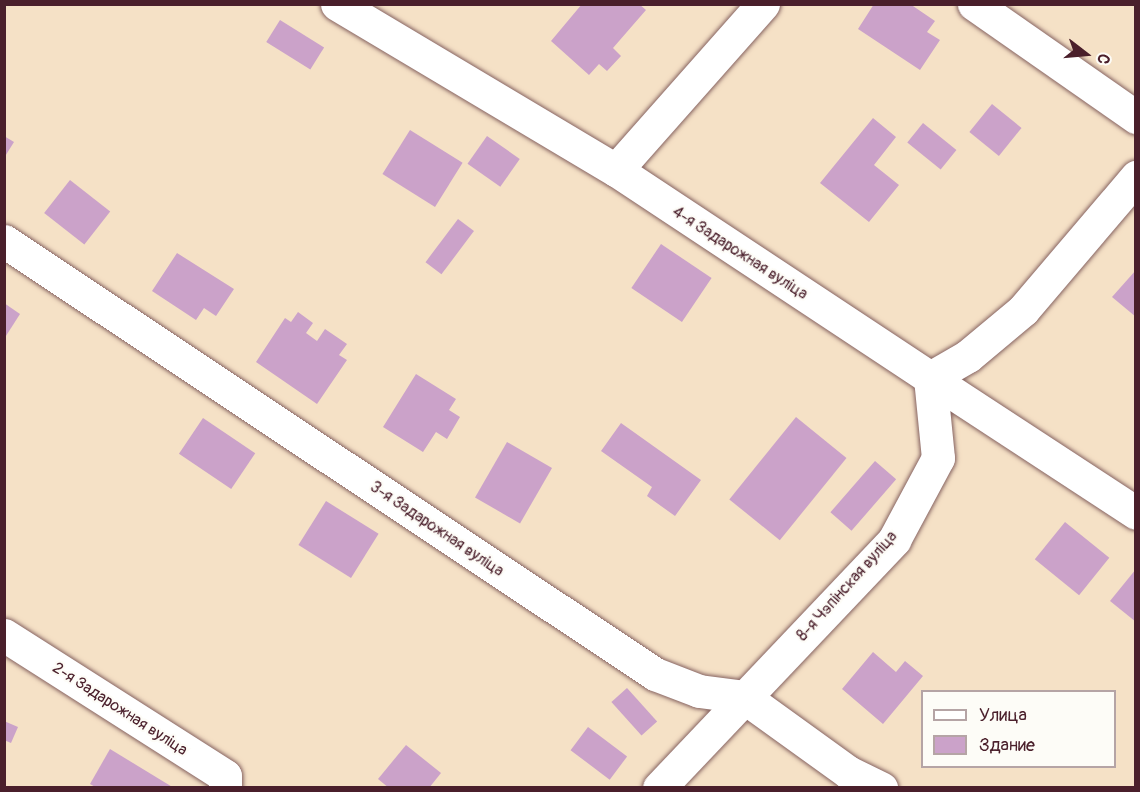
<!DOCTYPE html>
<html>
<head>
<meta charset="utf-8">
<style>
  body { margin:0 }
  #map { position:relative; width:1140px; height:792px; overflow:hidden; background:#f5e1c6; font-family:Pangolin,sans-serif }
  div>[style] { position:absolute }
  .building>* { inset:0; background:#cba2c9; transform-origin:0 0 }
  .roads { filter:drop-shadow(0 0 2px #866361) drop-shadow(0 0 2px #866361) }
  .minor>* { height:33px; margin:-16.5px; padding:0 16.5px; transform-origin:16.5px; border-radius:16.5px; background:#fff }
  .major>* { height:33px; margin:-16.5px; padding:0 16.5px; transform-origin:16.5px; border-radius:16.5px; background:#fff }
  span { translate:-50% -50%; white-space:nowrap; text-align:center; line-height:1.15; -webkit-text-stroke:4.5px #fdfcf7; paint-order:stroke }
  .street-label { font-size:16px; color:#4a1f2b }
  .frame { position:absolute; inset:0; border:6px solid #4a1f2b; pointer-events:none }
  .legend { position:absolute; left:921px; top:690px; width:195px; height:78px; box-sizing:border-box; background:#fdfcf7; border:2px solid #b5a4a5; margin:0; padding:8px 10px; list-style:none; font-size:18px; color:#4a1f2b }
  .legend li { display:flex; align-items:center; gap:12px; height:30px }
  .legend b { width:30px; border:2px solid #b5a4a5 }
  .north { position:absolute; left:1056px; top:24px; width:60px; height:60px; -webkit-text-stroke:4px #fdfcf7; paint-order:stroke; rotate:106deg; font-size:16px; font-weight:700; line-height:24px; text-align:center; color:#4a1f2b }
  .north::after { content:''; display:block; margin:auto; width:21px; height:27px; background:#4a1f2b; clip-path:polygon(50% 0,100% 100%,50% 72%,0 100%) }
</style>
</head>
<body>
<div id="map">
  <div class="building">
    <div style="clip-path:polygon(582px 4px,639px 4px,646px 10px,613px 48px,621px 56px,607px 71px,599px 64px,589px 75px,551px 41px)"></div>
    <div style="clip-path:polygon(874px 4px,910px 4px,935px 21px,927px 32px,940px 40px,920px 70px,858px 29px)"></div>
    <div style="left:280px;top:20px;width:52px;height:26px;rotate:32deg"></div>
    <div style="left:992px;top:104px;width:38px;height:36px;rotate:39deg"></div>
    <div style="clip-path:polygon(873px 118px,896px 137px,874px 165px,899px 185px,869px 222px,820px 183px)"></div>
    <div style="left:923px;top:123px;width:43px;height:25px;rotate:39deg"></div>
    <div style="left:410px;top:130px;width:62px;height:52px;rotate:32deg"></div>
    <div style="clip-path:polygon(4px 136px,14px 142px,4px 158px)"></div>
    <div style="left:487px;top:136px;width:40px;height:34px;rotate:35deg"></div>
    <div style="left:70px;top:180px;width:51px;height:42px;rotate:38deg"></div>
    <div style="left:458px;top:219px;width:20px;height:54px;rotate:37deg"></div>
    <div style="left:661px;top:244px;width:61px;height:53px;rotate:34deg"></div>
    <div style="clip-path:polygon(177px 253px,234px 289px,216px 316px,204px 308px,196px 320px,152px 291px)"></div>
    <div style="clip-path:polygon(1136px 270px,1136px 317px,1112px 297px)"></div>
    <div style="clip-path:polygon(4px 303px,20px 314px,4px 339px)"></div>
    <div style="clip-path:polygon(298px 312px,313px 323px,306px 333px,317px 341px,325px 329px,347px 344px,339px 355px,347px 360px,317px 404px,256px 362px,285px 318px,291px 322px)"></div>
    <div style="clip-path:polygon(416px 374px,456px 399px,449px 410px,460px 417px,447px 439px,436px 432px,423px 452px,383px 427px)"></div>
    <div style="left:796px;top:417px;width:65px;height:106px;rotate:39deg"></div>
    <div style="left:203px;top:418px;width:63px;height:43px;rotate:34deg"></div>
    <div style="clip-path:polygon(621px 423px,701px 480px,675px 516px,647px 496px,652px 487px,601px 451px)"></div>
    <div style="left:507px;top:442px;width:52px;height:64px;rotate:30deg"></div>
    <div style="left:875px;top:461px;width:28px;height:68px;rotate:41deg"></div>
    <div style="left:326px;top:501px;width:62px;height:52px;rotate:32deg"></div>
    <div style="left:1065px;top:522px;width:57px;height:48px;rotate:39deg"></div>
    <div style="clip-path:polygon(1136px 569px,1136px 622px,1110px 601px)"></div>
    <div style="clip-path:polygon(873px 652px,896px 672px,905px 661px,923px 676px,883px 724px,842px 689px)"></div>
    <div style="left:627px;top:688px;width:45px;height:21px;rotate:48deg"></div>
    <div style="clip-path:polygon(4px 721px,18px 727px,11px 743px,4px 740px)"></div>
    <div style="left:588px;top:727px;width:49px;height:29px;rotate:37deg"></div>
    <div style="clip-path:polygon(406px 745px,441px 773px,429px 788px,389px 788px,378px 779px)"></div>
    <div style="clip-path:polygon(110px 749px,174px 788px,97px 788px,90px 784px)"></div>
  </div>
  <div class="roads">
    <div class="minor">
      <div style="left:974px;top:4px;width:198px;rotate:34.9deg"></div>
      <div style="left:616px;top:170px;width:222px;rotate:-48.5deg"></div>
      <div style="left:4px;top:241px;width:782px;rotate:33.63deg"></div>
      <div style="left:655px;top:674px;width:47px;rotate:21.1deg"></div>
      <div style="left:699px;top:691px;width:45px;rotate:7.6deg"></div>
      <div style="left:744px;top:697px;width:128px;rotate:35.8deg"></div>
      <div style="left:848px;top:772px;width:37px;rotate:26deg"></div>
      <div style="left:930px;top:378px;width:246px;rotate:33.2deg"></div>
      <div style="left:4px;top:635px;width:262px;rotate:32.5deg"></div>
      <div style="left:225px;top:776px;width:12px;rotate:90deg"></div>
      <div style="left:659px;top:788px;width:342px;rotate:-46.5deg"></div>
      <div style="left:894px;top:540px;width:93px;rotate:-61.8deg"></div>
      <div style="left:938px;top:458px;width:80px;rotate:-95.7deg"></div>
    </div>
    <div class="major">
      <div style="left:337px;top:4px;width:325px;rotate:30.8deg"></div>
      <div style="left:616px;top:170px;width:377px;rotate:33.5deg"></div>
      <div style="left:930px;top:378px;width:44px;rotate:-30.1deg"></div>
      <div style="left:968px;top:356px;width:72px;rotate:-39.9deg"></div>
      <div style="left:1023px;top:310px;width:175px;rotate:-49.6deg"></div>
    </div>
  </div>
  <div class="street-label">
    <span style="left:740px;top:253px;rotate:33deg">4-я Задарожная вуліца</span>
    <span style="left:437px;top:529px;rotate:34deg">3-я Задарожная вуліца</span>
    <span style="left:847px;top:586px;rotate:-48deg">8-я Чэпінская вуліца</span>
    <span style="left:120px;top:709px;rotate:33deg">2-я Задарожная вуліца</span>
  </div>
  <div class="frame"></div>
  <ul class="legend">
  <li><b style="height:8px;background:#fff"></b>Улица</li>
  <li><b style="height:16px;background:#cba2c9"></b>Здание</li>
  </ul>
  <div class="north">С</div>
</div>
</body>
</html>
